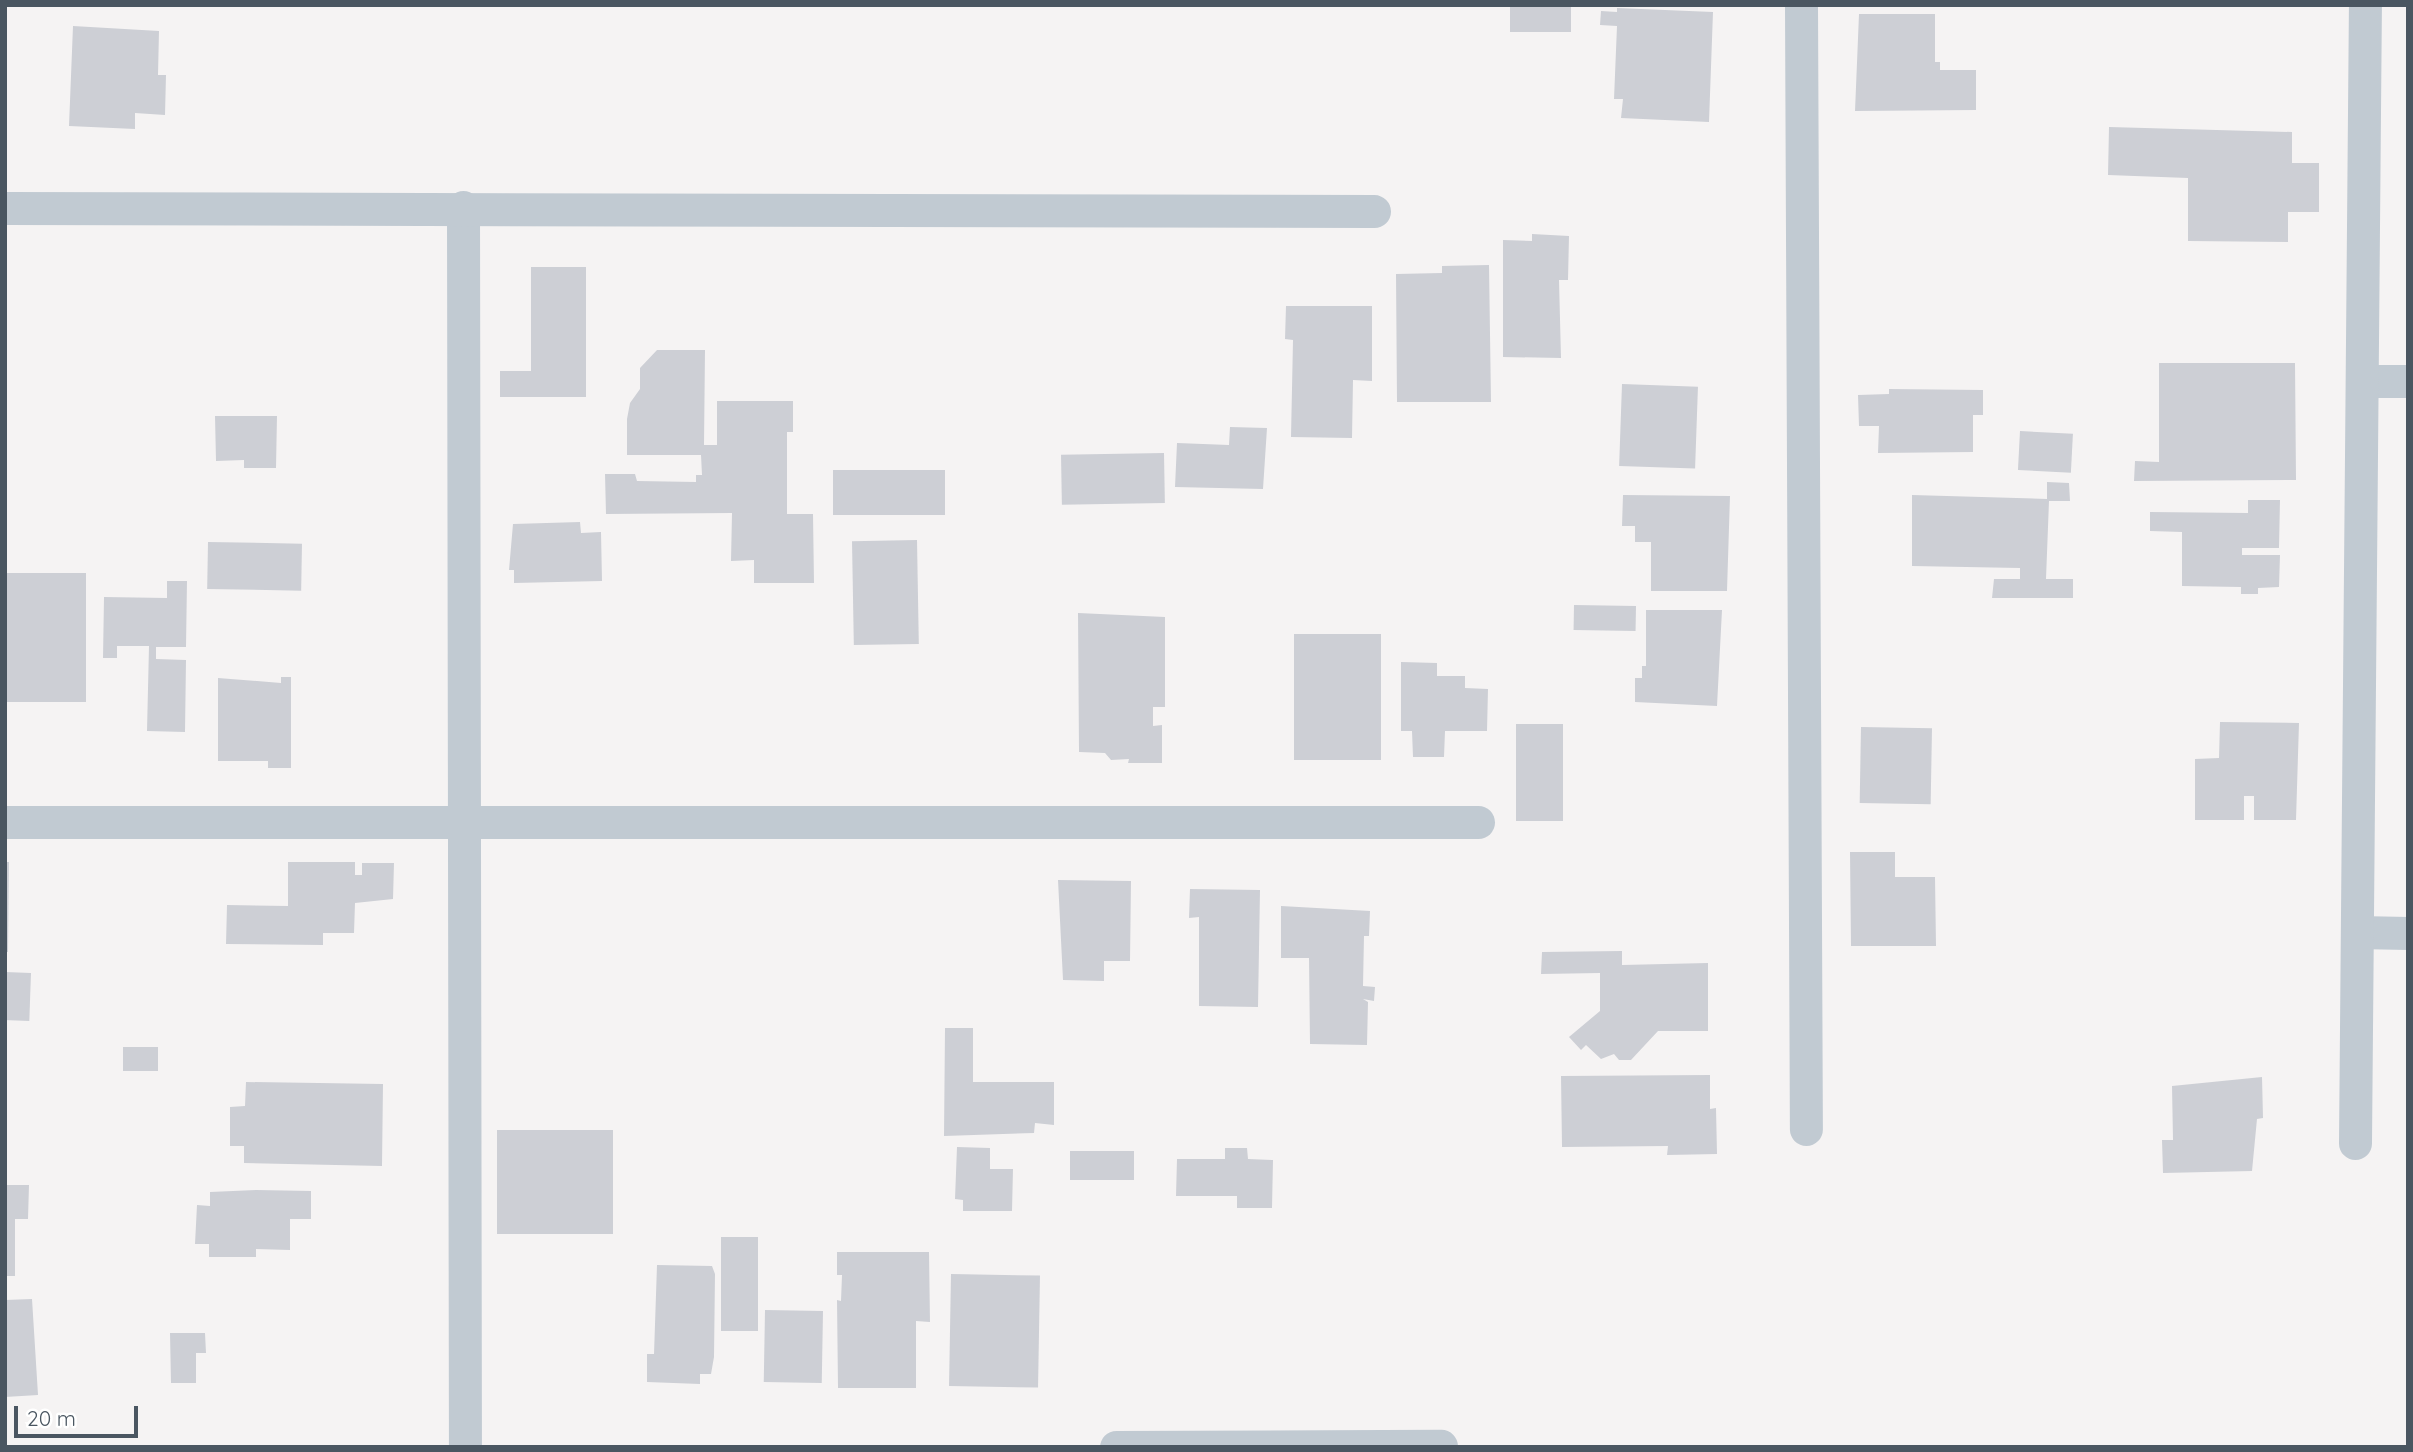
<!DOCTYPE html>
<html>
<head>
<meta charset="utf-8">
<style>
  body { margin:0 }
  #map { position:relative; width:2413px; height:1452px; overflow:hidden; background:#f5f3f3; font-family:Quicksand,sans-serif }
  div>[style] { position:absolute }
  .building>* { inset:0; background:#cdcfd5; transform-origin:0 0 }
  .street>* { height:33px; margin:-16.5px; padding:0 16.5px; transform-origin:16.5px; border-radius:16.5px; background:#c1cad2 }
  span { translate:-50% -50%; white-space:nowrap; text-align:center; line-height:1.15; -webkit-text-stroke:7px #fff; paint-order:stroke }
  .frame { position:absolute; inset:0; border:7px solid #4a5661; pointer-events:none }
  .scale { position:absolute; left:14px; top:1406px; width:124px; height:32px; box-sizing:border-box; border:4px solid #4a5661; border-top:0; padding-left:9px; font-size:21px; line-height:24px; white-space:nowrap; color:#4a5661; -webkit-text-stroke:5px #fff; paint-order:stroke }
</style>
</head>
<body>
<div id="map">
  <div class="building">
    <div style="left:1510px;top:5px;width:61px;height:27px"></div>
    <div style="clip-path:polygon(1617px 8px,1713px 12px,1709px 122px,1621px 118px,1623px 99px,1614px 99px,1617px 26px,1600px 25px,1601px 11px,1617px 12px)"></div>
    <div style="clip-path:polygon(1859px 14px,1935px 14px,1935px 62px,1940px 62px,1940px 70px,1976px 70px,1976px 110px,1855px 111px)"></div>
    <div style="clip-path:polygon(73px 26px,159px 31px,158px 75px,166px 75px,165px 115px,135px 113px,135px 129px,69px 126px)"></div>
    <div style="clip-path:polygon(2109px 127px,2292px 132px,2292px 163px,2319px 163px,2319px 212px,2288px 212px,2288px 242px,2188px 241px,2188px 178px,2108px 175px)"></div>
    <div style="clip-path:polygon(1532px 234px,1569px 236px,1568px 280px,1559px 280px,1561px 358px,1503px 357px,1503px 240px,1532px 241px)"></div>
    <div style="clip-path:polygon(1489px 265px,1491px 402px,1397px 402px,1396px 274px,1442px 273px,1442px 266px)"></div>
    <div style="clip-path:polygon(531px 267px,586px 267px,586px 397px,500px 397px,500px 371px,531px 371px)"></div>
    <div style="clip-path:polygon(1286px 306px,1372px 306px,1372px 381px,1353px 380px,1352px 438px,1291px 437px,1293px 340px,1285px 339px)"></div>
    <div style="clip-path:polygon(657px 350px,705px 350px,704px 445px,717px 445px,717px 401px,793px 401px,793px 432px,787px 432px,787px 514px,813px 514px,814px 583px,754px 583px,754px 560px,731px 561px,732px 513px,606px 514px,605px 474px,635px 474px,637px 481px,696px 482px,696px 475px,702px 475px,701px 455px,627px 455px,627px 419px,630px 403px,640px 389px,640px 368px)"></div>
    <div style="clip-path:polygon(2159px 363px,2295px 363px,2296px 480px,2134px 481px,2135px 461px,2159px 462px)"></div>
    <div style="left:1622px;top:384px;width:76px;height:82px;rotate:2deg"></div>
    <div style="clip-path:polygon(1889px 389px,1983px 390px,1983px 415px,1973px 415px,1973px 452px,1878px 453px,1879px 426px,1859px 426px,1858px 395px,1889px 394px)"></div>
    <div style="clip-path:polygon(215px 416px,277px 416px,276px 468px,244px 468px,244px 460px,216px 461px)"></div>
    <div style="clip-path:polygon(1230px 427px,1267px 428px,1263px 489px,1175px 487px,1177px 443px,1229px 445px)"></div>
    <div style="left:2020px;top:431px;width:53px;height:39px;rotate:3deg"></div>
    <div style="left:1164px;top:453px;width:50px;height:103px;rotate:89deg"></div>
    <div style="left:833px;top:470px;width:112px;height:45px"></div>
    <div style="clip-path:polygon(2047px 482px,2069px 483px,2070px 501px,2049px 501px,2046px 579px,2073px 579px,2073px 598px,1992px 598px,1994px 579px,2020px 579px,2020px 568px,1912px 566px,1912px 495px,2047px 499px)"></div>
    <div style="clip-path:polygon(1623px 495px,1730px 496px,1727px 591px,1651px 591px,1651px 542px,1635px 542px,1635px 526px,1622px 526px)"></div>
    <div style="clip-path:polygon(2248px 500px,2280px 500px,2279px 548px,2242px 548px,2242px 555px,2280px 555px,2279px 587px,2258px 588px,2258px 594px,2241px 594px,2241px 587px,2182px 586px,2182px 532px,2150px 531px,2150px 512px,2248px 513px)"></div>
    <div style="clip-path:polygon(580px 522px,581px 533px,601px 532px,602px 581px,514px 583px,514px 570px,509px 570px,513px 524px)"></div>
    <div style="left:917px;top:540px;width:104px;height:65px;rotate:89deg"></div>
    <div style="left:208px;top:542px;width:94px;height:47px;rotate:1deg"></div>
    <div style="left:86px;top:573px;width:129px;height:81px;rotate:90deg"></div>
    <div style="clip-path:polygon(167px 581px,187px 581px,186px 647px,156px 647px,156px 659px,186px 660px,185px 732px,147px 731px,149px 646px,117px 646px,117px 658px,103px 658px,104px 597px,167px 598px)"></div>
    <div style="left:1574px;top:605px;width:62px;height:25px;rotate:1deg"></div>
    <div style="clip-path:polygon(1646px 610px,1722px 610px,1717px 706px,1635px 702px,1635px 678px,1642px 678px,1642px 666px,1646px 666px)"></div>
    <div style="clip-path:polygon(1078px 613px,1165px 617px,1165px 707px,1153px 707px,1153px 726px,1162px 725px,1162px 763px,1128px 763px,1129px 759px,1111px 760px,1105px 753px,1079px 752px)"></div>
    <div style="left:1294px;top:634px;width:87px;height:126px"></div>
    <div style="clip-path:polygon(1401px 662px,1437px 663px,1437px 676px,1465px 676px,1465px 688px,1488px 689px,1487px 731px,1445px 731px,1444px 757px,1413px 757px,1412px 731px,1401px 731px)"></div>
    <div style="clip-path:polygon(281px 677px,291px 677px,291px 768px,268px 768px,268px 761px,218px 761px,218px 678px,281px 683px)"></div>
    <div style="clip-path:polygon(2220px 722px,2299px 723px,2296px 820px,2254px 820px,2254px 796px,2244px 796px,2244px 820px,2195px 820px,2195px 759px,2219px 758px)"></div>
    <div style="left:1516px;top:724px;width:47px;height:97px"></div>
    <div style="left:1861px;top:727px;width:71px;height:76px;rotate:1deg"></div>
    <div style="clip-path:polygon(1850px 852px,1895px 852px,1895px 877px,1935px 877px,1936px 946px,1851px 946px)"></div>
    <div style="clip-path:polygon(5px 862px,9px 862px,8px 952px,5px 952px)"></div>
    <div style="clip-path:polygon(288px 862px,355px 862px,355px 875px,362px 875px,362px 863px,394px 863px,393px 899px,355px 903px,354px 933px,323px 933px,323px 945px,226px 944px,227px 905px,288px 906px)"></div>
    <div style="clip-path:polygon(1058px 880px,1131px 881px,1130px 961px,1104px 961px,1104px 981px,1063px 980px)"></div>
    <div style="clip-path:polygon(1190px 889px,1260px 890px,1258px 1007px,1199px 1006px,1199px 917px,1189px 918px)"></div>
    <div style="clip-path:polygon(1281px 906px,1370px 911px,1369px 936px,1364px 936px,1363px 986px,1375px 987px,1374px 1001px,1363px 999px,1368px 1002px,1367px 1045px,1310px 1044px,1309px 958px,1281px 958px)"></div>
    <div style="clip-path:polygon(1622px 951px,1622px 965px,1708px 963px,1708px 1031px,1658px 1031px,1631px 1060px,1619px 1060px,1614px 1054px,1601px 1059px,1586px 1045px,1581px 1050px,1569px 1037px,1600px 1011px,1600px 973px,1541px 974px,1542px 952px)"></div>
    <div style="left:5px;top:972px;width:26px;height:48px;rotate:2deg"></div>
    <div style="clip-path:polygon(945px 1028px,973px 1028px,973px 1082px,1054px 1082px,1054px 1125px,1035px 1123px,1034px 1133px,944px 1136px)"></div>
    <div style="left:158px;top:1047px;width:24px;height:35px;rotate:90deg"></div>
    <div style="clip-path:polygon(1710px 1075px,1710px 1109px,1716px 1108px,1717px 1154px,1667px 1155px,1668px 1146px,1562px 1147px,1561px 1076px)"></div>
    <div style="clip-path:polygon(2262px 1077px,2263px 1118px,2257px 1119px,2252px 1171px,2163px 1173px,2162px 1140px,2173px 1140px,2172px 1086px)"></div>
    <div style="clip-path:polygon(246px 1082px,383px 1084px,382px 1166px,244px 1163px,244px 1146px,230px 1146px,230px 1107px,245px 1106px)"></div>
    <div style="left:613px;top:1130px;width:104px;height:116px;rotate:90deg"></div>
    <div style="clip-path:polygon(957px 1147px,990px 1148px,990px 1169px,1013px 1169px,1012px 1211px,963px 1211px,963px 1200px,955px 1199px)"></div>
    <div style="clip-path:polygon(1225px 1148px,1247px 1148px,1248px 1159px,1273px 1160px,1272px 1208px,1237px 1208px,1237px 1196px,1176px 1196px,1177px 1159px,1225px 1159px)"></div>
    <div style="left:1070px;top:1151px;width:64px;height:29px"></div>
    <div style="clip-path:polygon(5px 1185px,29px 1185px,28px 1219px,15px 1219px,15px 1276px,5px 1276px)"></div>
    <div style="clip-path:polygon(256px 1190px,311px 1191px,311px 1219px,290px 1219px,290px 1250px,256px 1249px,256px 1257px,209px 1257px,209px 1244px,195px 1244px,197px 1205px,210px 1206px,210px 1192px)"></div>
    <div style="left:721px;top:1237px;width:37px;height:94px"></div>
    <div style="clip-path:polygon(837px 1252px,929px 1252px,930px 1322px,916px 1321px,916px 1388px,838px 1388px,837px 1300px,841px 1301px,842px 1275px,837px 1275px)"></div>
    <div style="clip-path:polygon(657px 1265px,712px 1266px,715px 1274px,714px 1357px,711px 1374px,700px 1374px,700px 1384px,647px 1382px,647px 1354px,654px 1354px)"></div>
    <div style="left:951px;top:1274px;width:89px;height:112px;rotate:1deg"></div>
    <div style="clip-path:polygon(32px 1299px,38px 1395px,5px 1397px,5px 1300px)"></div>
    <div style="left:823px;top:1311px;width:72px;height:58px;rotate:91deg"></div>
    <div style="clip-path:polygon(170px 1333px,205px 1333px,206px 1353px,196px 1353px,196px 1383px,171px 1383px)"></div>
  </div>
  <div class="street">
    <div style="left:1801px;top:5px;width:1124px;rotate:89.75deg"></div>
    <div style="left:463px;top:207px;width:1240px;rotate:89.91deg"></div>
    <div style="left:5px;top:208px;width:1369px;rotate:0.13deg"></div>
    <div style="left:2362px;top:381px;width:46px"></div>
    <div style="left:5px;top:822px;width:1473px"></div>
    <div style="left:2357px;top:932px;width:51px;rotate:1.1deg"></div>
    <div style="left:2355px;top:1143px;width:1138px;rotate:-89.5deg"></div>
    <div style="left:1116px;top:1447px;width:325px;rotate:-0.2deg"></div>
  </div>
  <div class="frame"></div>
  <div class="scale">20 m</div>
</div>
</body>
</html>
